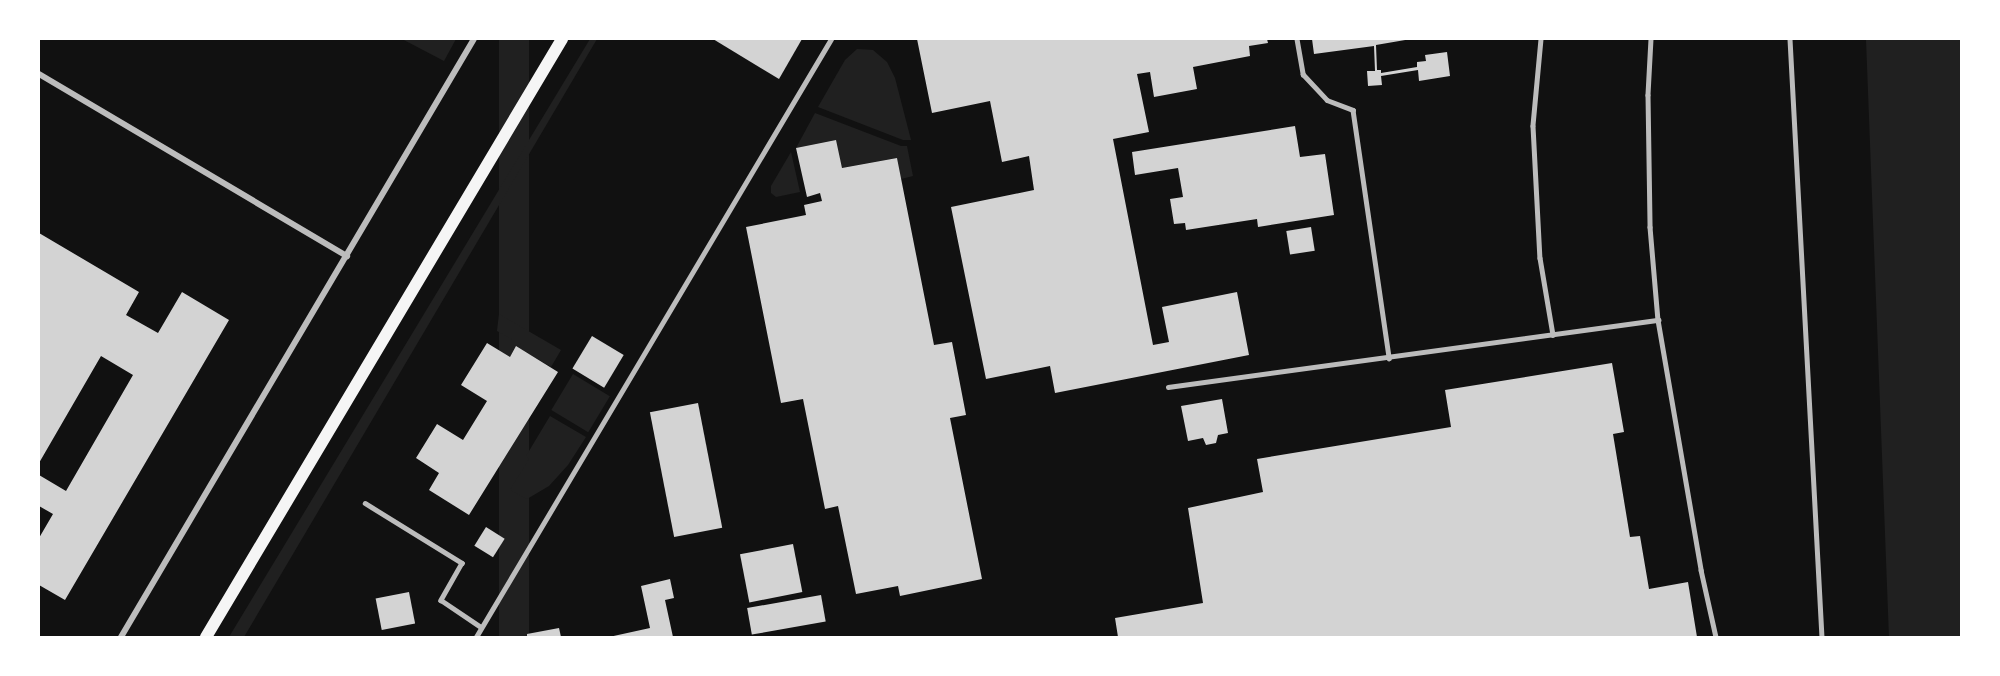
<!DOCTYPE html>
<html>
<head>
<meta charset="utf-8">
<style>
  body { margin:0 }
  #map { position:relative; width:2000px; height:676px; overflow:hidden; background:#111; font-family:Figtree,sans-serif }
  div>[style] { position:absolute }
  .green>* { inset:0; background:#202020; transform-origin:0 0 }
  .building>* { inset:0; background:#d3d3d3; transform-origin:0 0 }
  .service>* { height:4.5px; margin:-2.25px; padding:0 2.25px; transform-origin:2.25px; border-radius:2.25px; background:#bcbcbc }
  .minor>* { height:6px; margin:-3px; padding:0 3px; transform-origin:3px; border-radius:3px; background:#bcbcbc }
  .secondary>* { height:12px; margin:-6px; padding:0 6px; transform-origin:6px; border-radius:6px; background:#f5f5f5 }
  span { translate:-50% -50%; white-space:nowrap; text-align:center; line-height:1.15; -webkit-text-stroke:6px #fff; paint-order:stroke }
  .frame { position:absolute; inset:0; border:40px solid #fff; pointer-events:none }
</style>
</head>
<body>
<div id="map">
  <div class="green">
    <div style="clip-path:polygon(402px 39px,456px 39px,444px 61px)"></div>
    <div style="left:499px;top:39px;width:30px;height:693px"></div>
    <div style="clip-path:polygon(590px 39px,597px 39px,244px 637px,229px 637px)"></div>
    <div style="clip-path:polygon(1866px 39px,1961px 39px,1961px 637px,1889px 637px)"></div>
    <div style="clip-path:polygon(857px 49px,873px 50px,887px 62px,895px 78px,911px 140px,903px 140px,818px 107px,845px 60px)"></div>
    <div style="clip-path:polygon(815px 113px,901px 146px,907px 146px,913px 176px,901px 179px,897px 158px,842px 168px,835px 140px,796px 148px)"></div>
    <div style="clip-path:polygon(791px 152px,800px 192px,776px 197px,771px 193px,771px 186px)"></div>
    <div style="clip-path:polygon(499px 314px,561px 350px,551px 367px,522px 350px,524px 346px,497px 331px)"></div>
    <div style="left:573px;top:374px;width:43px;height:42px;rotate:31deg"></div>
    <div style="clip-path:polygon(550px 416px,586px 437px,568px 465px,549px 486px,527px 499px,510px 490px,529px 459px,526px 456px)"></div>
  </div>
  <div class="building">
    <div style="clip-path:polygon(713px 39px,802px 39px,779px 79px)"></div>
    <div style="clip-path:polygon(917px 39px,1267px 39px,1268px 43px,1249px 46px,1250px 56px,1193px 67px,1197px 89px,1154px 97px,1150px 72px,1137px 74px,1149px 132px,1113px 139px,1153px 345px,1169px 342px,1162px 307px,1237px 292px,1249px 355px,1055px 393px,1050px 366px,986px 379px,951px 207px,1034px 190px,1029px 156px,1002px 162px,990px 101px,932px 113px)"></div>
    <div style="clip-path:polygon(1312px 39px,1411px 39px,1376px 45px,1377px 70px,1381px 70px,1381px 73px,1417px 67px,1417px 62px,1426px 61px,1425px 55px,1447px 52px,1450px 76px,1419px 81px,1418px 70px,1381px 76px,1382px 85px,1368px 86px,1367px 71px,1375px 71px,1374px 46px,1314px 54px)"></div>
    <div style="clip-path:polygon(1295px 126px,1300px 157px,1325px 154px,1334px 215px,1258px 227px,1257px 219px,1186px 230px,1185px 223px,1174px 224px,1170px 199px,1183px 197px,1178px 168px,1135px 175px,1132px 152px)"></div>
    <div style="clip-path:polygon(836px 140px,842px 168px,897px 158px,934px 345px,952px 342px,966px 415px,950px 418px,982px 579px,900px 596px,898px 586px,856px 594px,838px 506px,825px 509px,803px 399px,781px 403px,746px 227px,806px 215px,804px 205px,822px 201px,820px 193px,807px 197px,796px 148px)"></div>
    <div style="left:1311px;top:227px;width:24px;height:25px;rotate:81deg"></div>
    <div style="clip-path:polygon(39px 233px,139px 292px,126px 315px,158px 333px,182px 292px,229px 320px,65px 600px,39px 585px,39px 538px,53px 514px,39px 506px,39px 475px,66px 491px,133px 375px,101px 356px,39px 463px)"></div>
    <div style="left:592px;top:336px;width:37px;height:38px;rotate:31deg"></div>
    <div style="clip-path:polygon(487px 343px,510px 357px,516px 346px,558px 372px,469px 515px,429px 490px,439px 473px,416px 458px,437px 424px,463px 440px,487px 401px,461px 385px)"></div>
    <div style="clip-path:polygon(1612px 363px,1624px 432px,1613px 434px,1630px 537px,1640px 536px,1649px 589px,1688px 582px,1697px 637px,1118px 637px,1115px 618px,1203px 603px,1188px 508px,1263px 492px,1257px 459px,1451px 427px,1445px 390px)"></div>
    <div style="clip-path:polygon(1222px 399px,1228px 433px,1218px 435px,1216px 443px,1206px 445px,1203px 438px,1188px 441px,1181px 406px)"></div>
    <div style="left:698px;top:403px;width:127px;height:49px;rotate:79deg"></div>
    <div style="left:486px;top:527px;width:22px;height:22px;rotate:32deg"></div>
    <div style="left:793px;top:544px;width:49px;height:54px;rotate:79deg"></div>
    <div style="clip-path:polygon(670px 579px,674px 598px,665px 600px,673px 637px,609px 637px,650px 628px,641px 586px)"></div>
    <div style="left:409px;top:592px;width:32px;height:34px;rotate:79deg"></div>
    <div style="left:821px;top:595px;width:27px;height:75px;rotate:80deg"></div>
    <div style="clip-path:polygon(559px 628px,561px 637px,527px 637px,527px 634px)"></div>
  </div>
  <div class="service">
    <div style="left:1297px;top:39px;width:36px;rotate:80deg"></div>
    <div style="left:1303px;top:74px;width:35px;rotate:47deg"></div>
    <div style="left:1327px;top:100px;width:28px;rotate:21deg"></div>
    <div style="left:1353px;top:110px;width:251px;rotate:81.7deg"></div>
    <div style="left:1541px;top:39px;width:87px;rotate:95.3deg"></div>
    <div style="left:1533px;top:126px;width:132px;rotate:87deg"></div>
    <div style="left:1540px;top:258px;width:78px;rotate:80.4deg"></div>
    <div style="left:1651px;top:39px;width:56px;rotate:93.1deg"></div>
    <div style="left:1648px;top:95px;width:132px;rotate:89.1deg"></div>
    <div style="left:1650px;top:227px;width:93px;rotate:85.1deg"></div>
    <div style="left:1790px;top:39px;width:599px;rotate:86.94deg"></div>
    <div style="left:1168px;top:387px;width:495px;rotate:-7.8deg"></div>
    <div style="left:1658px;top:320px;width:254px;rotate:80.2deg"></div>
    <div style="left:1701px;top:570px;width:69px;rotate:77.4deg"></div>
    <div style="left:365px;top:503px;width:114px;rotate:31.7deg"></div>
    <div style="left:462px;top:563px;width:43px;rotate:119.6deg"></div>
    <div style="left:441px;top:600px;width:48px;rotate:34deg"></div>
    <div style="left:476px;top:637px;width:695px;rotate:-59.3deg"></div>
  </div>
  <div class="minor">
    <div style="left:39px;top:74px;width:358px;rotate:30.6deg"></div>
    <div style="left:121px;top:637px;width:694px;rotate:-59.45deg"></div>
  </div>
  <div class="secondary">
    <div style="left:206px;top:637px;width:696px;rotate:-59.23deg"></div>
  </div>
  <div class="frame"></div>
</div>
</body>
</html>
